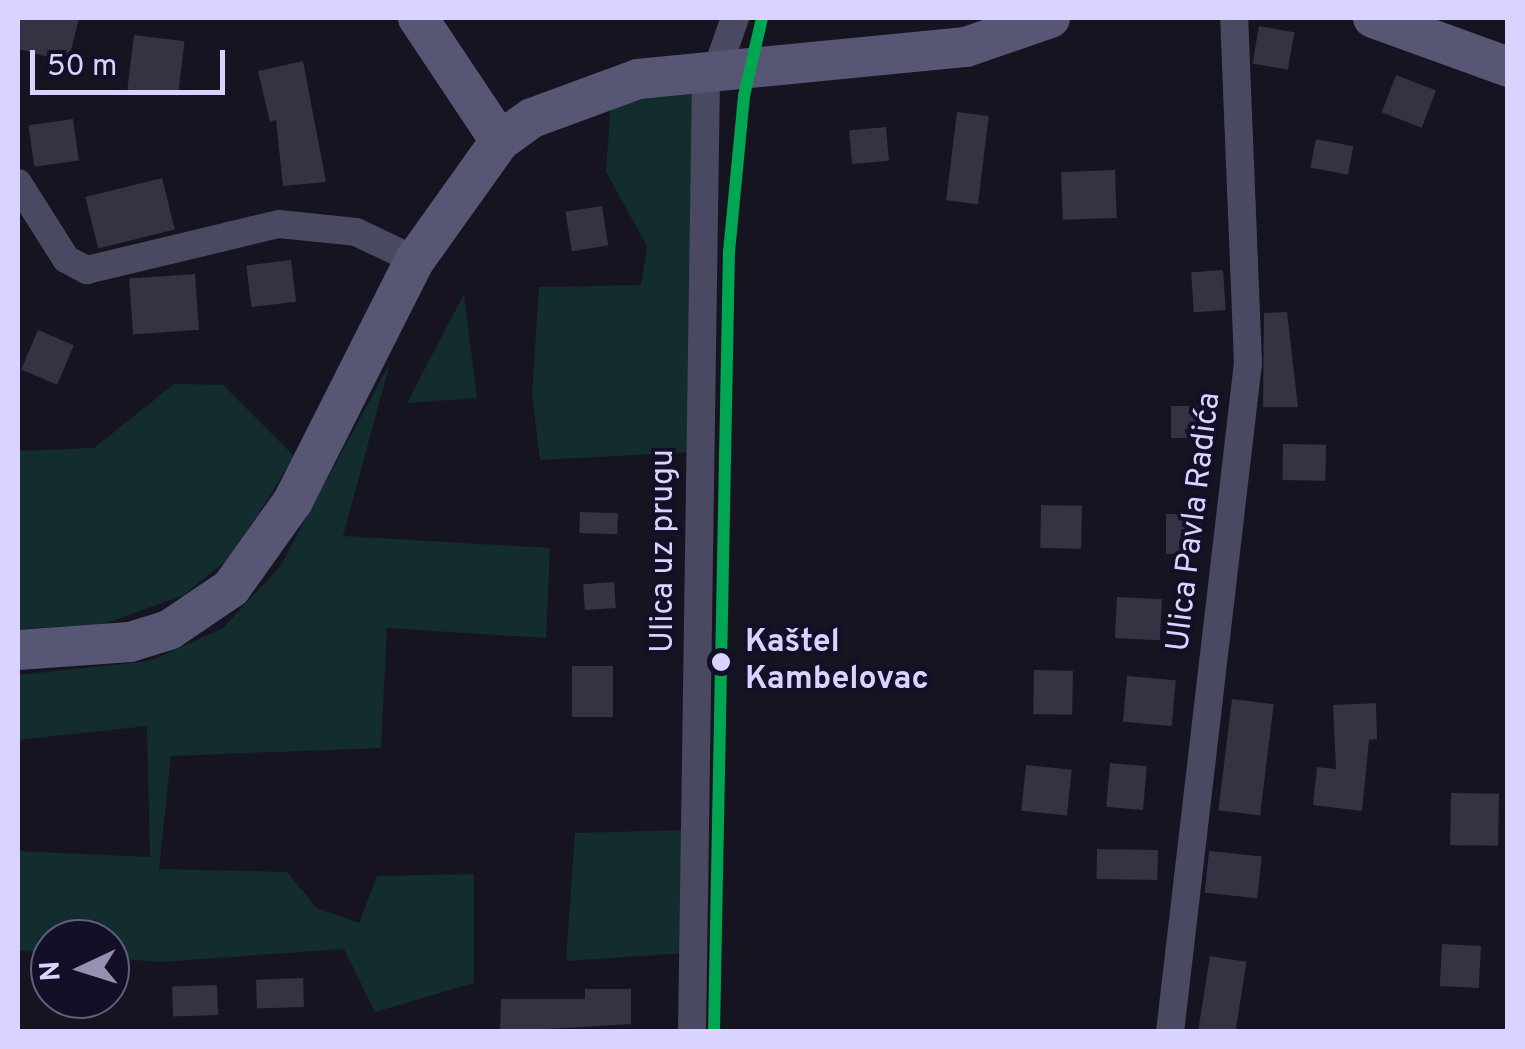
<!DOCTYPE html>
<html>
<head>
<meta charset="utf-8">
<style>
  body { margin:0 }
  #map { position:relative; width:1525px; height:1049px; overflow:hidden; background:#161421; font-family:Overpass,sans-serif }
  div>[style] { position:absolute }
  .green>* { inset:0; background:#132c2d }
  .building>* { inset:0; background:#343243; transform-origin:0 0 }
  .street>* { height:28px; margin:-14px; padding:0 14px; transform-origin:14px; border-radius:14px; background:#4a4962 }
  .secondary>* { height:40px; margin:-20px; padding:0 20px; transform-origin:20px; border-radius:20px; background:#575674 }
  .rail-1>* { height:12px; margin:-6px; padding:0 6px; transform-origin:6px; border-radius:6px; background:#00a651 }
  .dots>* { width:28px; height:28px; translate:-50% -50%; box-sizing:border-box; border:5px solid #130f26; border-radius:50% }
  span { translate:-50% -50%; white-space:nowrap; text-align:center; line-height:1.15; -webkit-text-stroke:8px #130f26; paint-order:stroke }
  .street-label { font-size:32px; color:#d9d4ff }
  .stop-label { font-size:32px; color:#d9d4ff; font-weight:700 }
  .left { translate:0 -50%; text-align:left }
  .frame { position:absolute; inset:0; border:20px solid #d9d4ff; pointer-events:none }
  .north { position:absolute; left:30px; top:919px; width:100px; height:100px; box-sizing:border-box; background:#130f26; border:2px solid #625e7d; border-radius:50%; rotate:266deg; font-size:28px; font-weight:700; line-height:40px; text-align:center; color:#d9d4ff }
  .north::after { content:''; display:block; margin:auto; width:35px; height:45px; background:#9591b1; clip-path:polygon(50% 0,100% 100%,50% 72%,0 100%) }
  .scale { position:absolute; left:30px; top:50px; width:195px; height:45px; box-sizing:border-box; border:5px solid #d9d4ff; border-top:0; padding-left:12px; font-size:30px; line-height:35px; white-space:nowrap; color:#d9d4ff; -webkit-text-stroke:8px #130f26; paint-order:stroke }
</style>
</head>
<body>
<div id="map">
  <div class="green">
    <div style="clip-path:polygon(696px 92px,692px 452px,540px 460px,532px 394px,539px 287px,641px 285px,647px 246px,606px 172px,611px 100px)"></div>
    <div style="clip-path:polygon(464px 294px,477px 398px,407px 403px)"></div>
    <div style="clip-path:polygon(390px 363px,343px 536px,550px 548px,546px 638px,387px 628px,381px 748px,171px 756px,159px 869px,287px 872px,317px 908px,359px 923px,377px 876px,474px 874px,474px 983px,375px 1012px,344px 949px,160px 962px,110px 958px,110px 939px,50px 939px,50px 953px,18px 950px,18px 851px,150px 857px,147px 726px,18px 740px,18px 675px,149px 661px,222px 629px,279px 568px)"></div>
    <div style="clip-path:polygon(174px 384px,223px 385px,294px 456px,265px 504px,227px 560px,184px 595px,104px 624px,18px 629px,18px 451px,94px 448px)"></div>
    <div style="clip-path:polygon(690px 830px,686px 953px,566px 961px,575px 833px)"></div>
  </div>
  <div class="building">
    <div style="clip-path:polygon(18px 18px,79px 18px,68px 62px,18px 49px)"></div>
    <div style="left:1259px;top:26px;width:36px;height:38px;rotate:10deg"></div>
    <div style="left:134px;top:35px;width:51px;height:55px;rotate:7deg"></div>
    <div style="clip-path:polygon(303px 61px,326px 182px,283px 186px,276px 120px,270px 122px,258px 71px)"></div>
    <div style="left:1396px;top:75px;width:43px;height:40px;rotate:21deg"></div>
    <div style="left:957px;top:112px;width:32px;height:89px;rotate:7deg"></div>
    <div style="left:73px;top:119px;width:42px;height:45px;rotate:82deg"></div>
    <div style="left:886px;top:127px;width:34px;height:37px;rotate:85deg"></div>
    <div style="left:1316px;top:139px;width:38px;height:29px;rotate:11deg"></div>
    <div style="left:1115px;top:170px;width:48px;height:54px;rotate:88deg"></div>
    <div style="left:162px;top:178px;width:53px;height:79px;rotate:76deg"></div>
    <div style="left:602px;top:206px;width:40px;height:37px;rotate:81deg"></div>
    <div style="left:291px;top:260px;width:42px;height:45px;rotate:83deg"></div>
    <div style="left:1223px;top:270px;width:40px;height:32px;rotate:86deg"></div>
    <div style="left:195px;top:274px;width:56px;height:66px;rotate:86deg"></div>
    <div style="clip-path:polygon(1287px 312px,1298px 407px,1263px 407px,1264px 313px)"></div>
    <div style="left:38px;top:330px;width:39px;height:43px;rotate:23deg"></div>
    <div style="left:1208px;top:406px;width:32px;height:37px;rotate:90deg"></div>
    <div style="left:1283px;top:444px;width:43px;height:36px;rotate:1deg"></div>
    <div style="left:1041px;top:505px;width:41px;height:43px;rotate:1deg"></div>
    <div style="left:580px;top:512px;width:38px;height:21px;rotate:2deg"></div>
    <div style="left:1166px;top:514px;width:35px;height:40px"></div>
    <div style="left:614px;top:582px;width:26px;height:31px;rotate:86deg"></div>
    <div style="left:1117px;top:597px;width:45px;height:41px;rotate:3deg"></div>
    <div style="left:572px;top:666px;width:41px;height:51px"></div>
    <div style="left:1034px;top:670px;width:39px;height:44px;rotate:1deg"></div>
    <div style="left:1127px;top:676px;width:49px;height:46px;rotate:5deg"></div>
    <div style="left:1232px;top:699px;width:42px;height:112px;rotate:7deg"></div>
    <div style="clip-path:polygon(1376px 703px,1377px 739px,1369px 740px,1362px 811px,1313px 805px,1317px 767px,1336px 769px,1333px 705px)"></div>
    <div style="left:1110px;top:763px;width:37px;height:44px;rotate:5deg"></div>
    <div style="left:1026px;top:765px;width:46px;height:46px;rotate:6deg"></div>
    <div style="left:1451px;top:793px;width:48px;height:52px;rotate:1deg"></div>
    <div style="left:1097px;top:849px;width:61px;height:30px;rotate:1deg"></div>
    <div style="left:1209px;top:851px;width:53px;height:42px;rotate:6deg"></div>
    <div style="left:1442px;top:944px;width:39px;height:42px;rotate:3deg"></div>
    <div style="left:1210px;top:956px;width:37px;height:77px;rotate:9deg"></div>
    <div style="left:303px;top:978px;width:29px;height:47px;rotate:88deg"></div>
    <div style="left:217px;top:985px;width:30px;height:45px;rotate:88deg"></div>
    <div style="clip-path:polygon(585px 989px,631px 989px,631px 1024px,500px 1032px,501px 999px,585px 999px)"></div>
  </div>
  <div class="street">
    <div style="left:717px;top:69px;width:54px;rotate:-70.6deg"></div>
    <div style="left:18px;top:183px;width:90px;rotate:57.7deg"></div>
    <div style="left:66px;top:259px;width:24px;rotate:28deg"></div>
    <div style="left:87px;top:270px;width:197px;rotate:-13.5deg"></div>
    <div style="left:279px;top:224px;width:77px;rotate:5.9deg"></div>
    <div style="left:356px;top:232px;width:65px;rotate:25.4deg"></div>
    <div style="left:692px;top:1032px;width:960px;rotate:-89.16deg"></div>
    <div style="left:1170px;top:1032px;width:674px;rotate:-83.35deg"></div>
    <div style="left:1248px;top:363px;width:345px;rotate:-92.3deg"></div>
  </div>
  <div class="secondary">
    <div style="left:418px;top:18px;width:148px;rotate:56.3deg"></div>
    <div style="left:1373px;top:18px;width:144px;rotate:19.9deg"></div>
    <div style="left:18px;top:650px;width:112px;rotate:-4.1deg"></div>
    <div style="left:130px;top:642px;width:41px;rotate:-17.1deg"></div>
    <div style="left:169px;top:630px;width:75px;rotate:-34.1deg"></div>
    <div style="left:231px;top:588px;width:107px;rotate:-54.5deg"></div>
    <div style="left:293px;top:501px;width:270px;rotate:-63.2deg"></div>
    <div style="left:415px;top:260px;width:146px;rotate:-54.5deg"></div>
    <div style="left:500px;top:141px;width:39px;rotate:-36deg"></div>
    <div style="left:532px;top:118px;width:113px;rotate:-20.2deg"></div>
    <div style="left:638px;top:79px;width:330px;rotate:-5.6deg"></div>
    <div style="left:966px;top:47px;width:89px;rotate:-19deg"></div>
  </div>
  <div class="rail-1">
    <div style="left:714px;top:1032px;width:780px;rotate:-88.9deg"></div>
    <div style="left:729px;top:252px;width:157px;rotate:-84.5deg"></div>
    <div style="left:744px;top:96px;width:80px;rotate:-77deg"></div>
  </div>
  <div class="dots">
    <div style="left:721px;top:662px;background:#d9d4ff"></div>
  </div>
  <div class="street-label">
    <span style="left:1195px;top:522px;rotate:-83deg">Ulica Pavla Radića</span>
    <span style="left:664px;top:551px;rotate:-90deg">Ulica uz prugu</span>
  </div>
  <div class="stop-label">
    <span class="left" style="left:745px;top:662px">Kaštel<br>Kambelovac</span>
  </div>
  <div class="frame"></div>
  <div class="north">N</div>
  <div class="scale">50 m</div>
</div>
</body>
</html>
